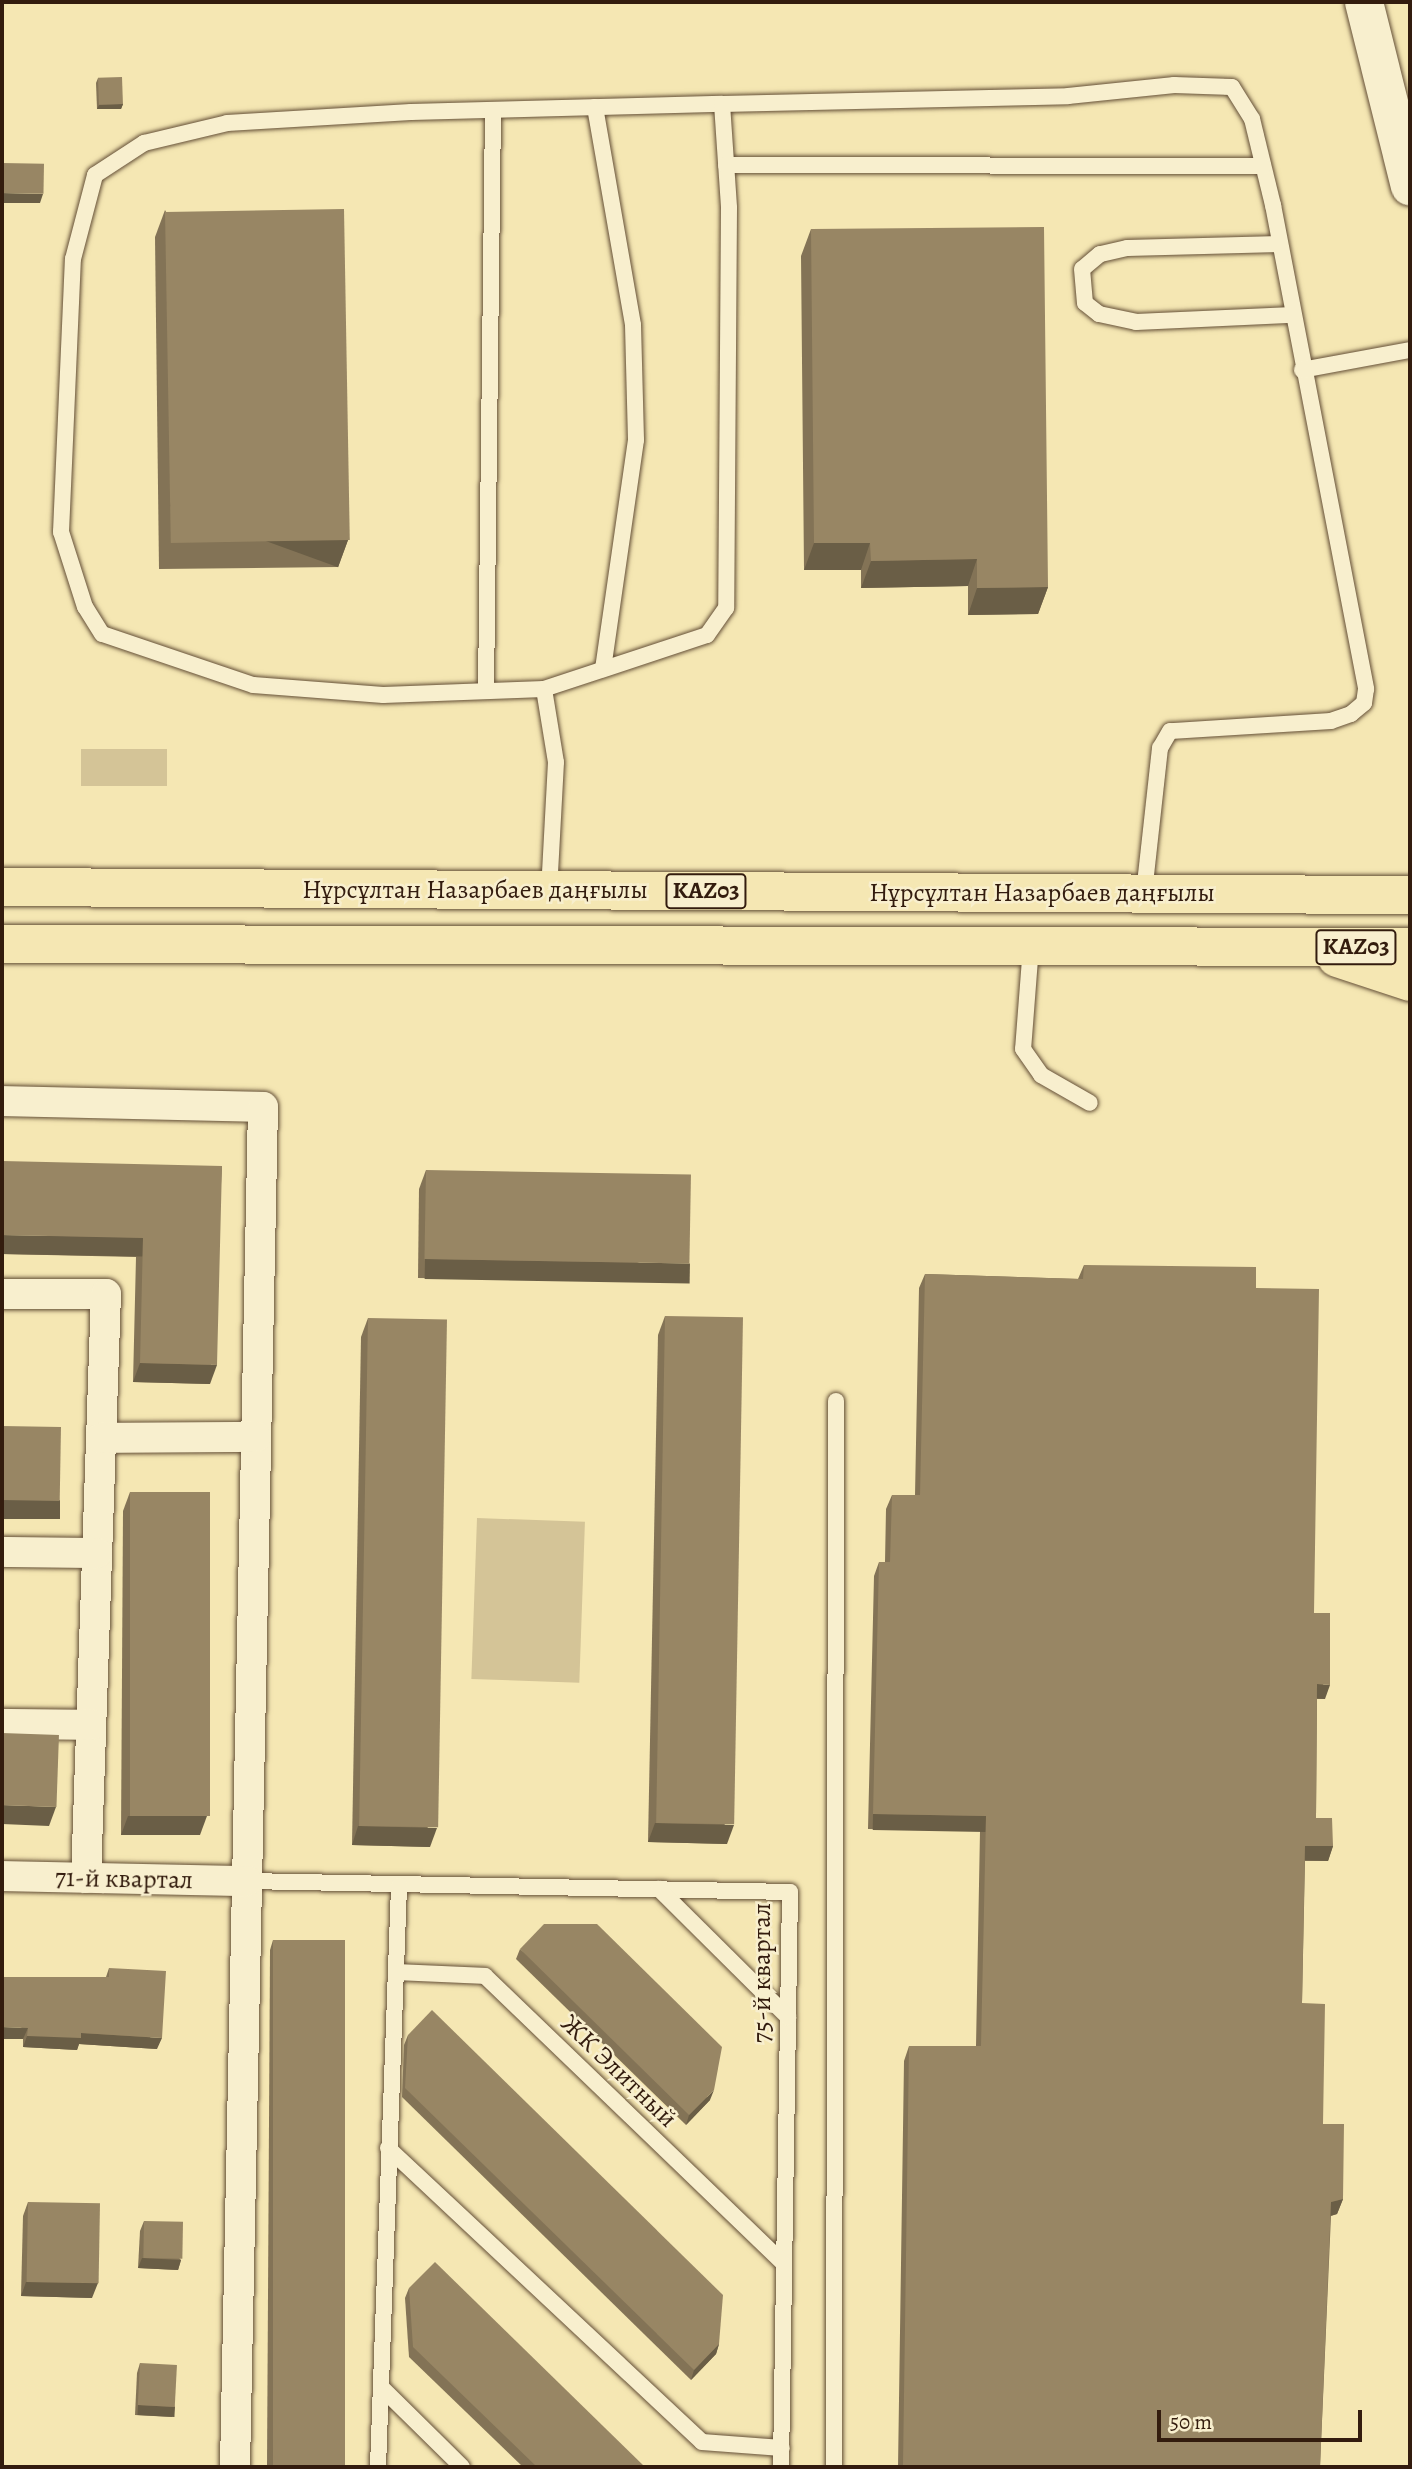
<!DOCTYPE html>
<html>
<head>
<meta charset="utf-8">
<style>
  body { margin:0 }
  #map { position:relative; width:1412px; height:2469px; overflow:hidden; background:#f5e7b3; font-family:Alegreya,serif }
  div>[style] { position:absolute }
  .green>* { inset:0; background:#d4c497; transform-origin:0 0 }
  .roads { filter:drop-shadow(0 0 2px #644f37) drop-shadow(0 0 2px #644f37) }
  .service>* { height:16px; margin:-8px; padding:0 8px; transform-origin:8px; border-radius:8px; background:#f8efce }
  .minor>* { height:30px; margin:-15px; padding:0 15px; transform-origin:15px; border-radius:15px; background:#f8efce }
  .tertiary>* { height:38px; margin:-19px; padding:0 19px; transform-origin:19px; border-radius:19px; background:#f8efce }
  .primary>* { height:38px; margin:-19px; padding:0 19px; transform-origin:19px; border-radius:19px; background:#f5e7b3 }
  .wall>* { inset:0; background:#837356 }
  .shaded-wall>* { inset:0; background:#6a5e46; transform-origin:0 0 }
  .building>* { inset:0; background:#988664; transform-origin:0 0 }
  span { translate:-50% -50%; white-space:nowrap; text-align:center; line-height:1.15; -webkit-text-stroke:5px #f8efce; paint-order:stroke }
  .shield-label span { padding:2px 5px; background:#f8efce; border:2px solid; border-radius:5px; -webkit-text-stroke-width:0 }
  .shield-label { font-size:24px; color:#331c0e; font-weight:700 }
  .street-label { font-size:26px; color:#331c0e }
  .frame { position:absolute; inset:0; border:4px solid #331c0e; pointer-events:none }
  .scale { position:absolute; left:1157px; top:2410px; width:205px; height:32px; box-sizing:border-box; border:4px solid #331c0e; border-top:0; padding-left:9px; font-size:21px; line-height:24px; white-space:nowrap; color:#331c0e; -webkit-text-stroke:5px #f8efce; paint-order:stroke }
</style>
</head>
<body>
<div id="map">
  <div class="green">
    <div style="left:81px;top:749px;width:86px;height:37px"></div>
    <div style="left:477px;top:1518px;width:108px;height:161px;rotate:2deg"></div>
  </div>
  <div class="roads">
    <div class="service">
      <div style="left:722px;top:104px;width:104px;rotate:86.1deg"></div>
      <div style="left:729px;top:208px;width:400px;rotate:90.4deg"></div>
      <div style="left:726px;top:608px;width:33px;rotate:125deg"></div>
      <div style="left:707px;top:635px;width:172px;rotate:161.7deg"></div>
      <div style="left:544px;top:689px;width:161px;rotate:177.9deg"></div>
      <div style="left:383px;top:695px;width:130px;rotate:-175.6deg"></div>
      <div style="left:253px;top:685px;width:159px;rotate:-161.3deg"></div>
      <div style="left:102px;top:634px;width:32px;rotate:-122deg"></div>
      <div style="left:85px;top:607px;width:79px;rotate:-107.7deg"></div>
      <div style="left:61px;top:532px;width:273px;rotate:-87.5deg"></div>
      <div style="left:73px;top:259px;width:87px;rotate:-75.3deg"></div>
      <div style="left:95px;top:175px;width:59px;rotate:-33.1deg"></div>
      <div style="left:144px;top:143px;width:85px;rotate:-13.5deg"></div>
      <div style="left:227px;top:123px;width:184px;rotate:-3.4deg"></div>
      <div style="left:411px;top:112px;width:311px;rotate:-1.5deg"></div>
      <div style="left:722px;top:104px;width:346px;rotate:-1.3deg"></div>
      <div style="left:1068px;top:96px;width:107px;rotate:-5.9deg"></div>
      <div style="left:1174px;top:85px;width:58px;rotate:2deg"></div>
      <div style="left:1232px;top:87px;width:38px;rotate:58deg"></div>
      <div style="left:1252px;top:119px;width:89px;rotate:76.3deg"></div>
      <div style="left:1273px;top:205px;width:493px;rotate:79.1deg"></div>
      <div style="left:1366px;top:689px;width:14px;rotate:98deg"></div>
      <div style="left:1364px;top:703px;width:17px;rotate:140deg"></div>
      <div style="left:1351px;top:714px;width:21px;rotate:161deg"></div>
      <div style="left:1331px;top:721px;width:161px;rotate:176.4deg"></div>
      <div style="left:1170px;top:731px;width:20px;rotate:120deg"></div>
      <div style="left:1160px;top:748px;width:146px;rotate:96.3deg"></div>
      <div style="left:595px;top:107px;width:221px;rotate:80.1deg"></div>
      <div style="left:633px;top:325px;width:115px;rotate:88.5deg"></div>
      <div style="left:636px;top:440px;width:231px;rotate:98.2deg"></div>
      <div style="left:726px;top:165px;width:537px;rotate:0.11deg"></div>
      <div style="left:1280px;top:244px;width:153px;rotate:178.5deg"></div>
      <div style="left:1127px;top:248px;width:28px;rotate:167deg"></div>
      <div style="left:1100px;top:254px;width:23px;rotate:140deg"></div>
      <div style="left:1082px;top:269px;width:34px;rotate:85deg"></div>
      <div style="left:1085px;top:303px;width:18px;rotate:38deg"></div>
      <div style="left:1099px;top:314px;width:38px;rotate:12deg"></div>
      <div style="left:1136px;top:322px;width:157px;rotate:-2.6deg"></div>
      <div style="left:1302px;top:370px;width:110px;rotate:-10.5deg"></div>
      <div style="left:544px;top:689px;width:74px;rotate:80.7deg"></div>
      <div style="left:556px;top:762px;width:128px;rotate:93.1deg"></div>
      <div style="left:486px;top:691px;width:581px;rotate:-89.31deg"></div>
      <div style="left:1031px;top:946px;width:103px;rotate:94.4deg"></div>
      <div style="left:1023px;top:1049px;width:32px;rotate:55deg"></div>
      <div style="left:1041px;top:1075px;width:56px;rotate:29.7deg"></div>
      <div style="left:247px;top:1881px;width:543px;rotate:1.16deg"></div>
      <div style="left:790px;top:1892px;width:575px;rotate:90.9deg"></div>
      <div style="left:659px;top:1889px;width:182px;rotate:44.8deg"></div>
      <div style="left:398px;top:1972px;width:87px;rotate:2.6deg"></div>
      <div style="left:485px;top:1976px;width:412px;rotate:43.9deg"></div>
      <div style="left:388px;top:2148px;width:430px;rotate:43.1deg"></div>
      <div style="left:702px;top:2442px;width:80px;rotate:4.3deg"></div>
      <div style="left:382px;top:2388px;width:112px;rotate:44.6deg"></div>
      <div style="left:378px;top:2467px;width:582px;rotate:-87.93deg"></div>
      <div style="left:834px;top:2467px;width:1066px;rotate:-89.89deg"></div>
    </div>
    <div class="minor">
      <div style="left:2px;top:1101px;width:261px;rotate:1.3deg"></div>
      <div style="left:263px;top:1107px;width:1360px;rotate:91.18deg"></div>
      <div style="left:2px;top:1294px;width:104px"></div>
      <div style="left:106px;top:1294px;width:584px;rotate:91.96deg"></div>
      <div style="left:101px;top:1438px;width:155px;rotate:-0.4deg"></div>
      <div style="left:2px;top:1552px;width:95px;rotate:0.6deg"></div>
      <div style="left:2px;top:1724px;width:89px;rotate:0.6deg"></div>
      <div style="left:2px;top:1876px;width:245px;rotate:1.2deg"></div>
    </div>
    <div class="tertiary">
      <div style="left:1364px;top:2px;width:190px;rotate:76deg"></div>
    </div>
    <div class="primary">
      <div style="left:2px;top:887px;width:1408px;rotate:0.33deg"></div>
      <div style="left:2px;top:944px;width:1408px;rotate:0.12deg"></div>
      <div style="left:1337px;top:958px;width:77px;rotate:18.2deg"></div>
    </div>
  </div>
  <div class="wall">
    <div style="clip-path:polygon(98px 78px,123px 104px,121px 109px,97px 109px,96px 83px)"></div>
    <div style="clip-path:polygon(165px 210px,348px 540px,338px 567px,159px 569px,155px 237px)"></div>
    <div style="clip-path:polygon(811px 229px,1048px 587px,1038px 614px,968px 615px,968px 586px,861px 588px,861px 570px,804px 570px,801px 256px)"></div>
    <div style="clip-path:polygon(222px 1166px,210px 1384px,133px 1382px,136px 1257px,2px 1254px)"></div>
    <div style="clip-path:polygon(426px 1170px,683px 1282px,418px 1278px,419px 1189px)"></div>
    <div style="clip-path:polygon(1084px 1265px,1256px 1288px,1314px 1613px,1325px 1699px,1317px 1699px,1316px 1818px,1333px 1846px,1328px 1861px,1305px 1861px,1302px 2003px,1323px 2124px,1343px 2199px,1337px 2214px,1331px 2216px,1320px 2467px,898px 2467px,904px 2061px,909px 2046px,976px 2046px,980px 1831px,868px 1829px,874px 1576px,879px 1562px,885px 1562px,886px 1509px,892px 1495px,915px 1495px,919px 1288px,925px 1274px,1078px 1279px)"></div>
    <div style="clip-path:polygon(665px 1316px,727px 1844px,648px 1842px,658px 1335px)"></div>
    <div style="clip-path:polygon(368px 1318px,430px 1847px,352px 1845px,361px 1337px)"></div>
    <div style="clip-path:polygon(130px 1492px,200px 1835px,121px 1835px,123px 1511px)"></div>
    <div style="clip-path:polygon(273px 1940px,342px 2467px,267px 2467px,270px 1950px)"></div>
    <div style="clip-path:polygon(520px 1949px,710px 2100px,686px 2125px,516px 1959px)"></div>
    <div style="clip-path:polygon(109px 1968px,157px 2049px,79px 2044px,77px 2050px,23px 2047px,23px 2039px,2px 2039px,106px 1977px)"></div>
    <div style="clip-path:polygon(408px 2035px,719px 2344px,716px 2354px,691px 2380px,402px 2097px,404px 2045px)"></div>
    <div style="clip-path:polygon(28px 2202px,92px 2298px,21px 2296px,23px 2216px)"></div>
    <div style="clip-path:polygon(144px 2221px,181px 2260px,178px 2270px,138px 2268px,140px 2231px)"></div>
    <div style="clip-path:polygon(409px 2288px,645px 2467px,523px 2467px,409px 2357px,405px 2298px)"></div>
    <div style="clip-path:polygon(140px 2363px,175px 2407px,172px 2417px,135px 2415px,137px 2373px)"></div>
  </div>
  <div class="shaded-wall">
    <div style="clip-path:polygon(123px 104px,121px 109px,97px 109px,99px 105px)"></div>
    <div style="clip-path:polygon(2px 193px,43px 194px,40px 203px,2px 203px)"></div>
    <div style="left:348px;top:540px;width:29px;height:179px;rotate:110deg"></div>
    <div style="clip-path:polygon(814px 543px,870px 543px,861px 570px,804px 570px)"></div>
    <div style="clip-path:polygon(977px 559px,968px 586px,861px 588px,871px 561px)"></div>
    <div style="clip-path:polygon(1048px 587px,1038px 614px,968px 615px,977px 588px)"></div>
    <div style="left:2px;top:1235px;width:141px;height:19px;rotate:1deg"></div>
    <div style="left:425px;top:1259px;width:265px;height:20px;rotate:1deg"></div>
    <div style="clip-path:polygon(140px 1363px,217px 1365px,210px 1384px,133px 1382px)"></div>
    <div style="left:2px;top:1500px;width:58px;height:19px"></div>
    <div style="clip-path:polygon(1317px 1684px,1330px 1685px,1325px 1699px,1312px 1698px)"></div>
    <div style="clip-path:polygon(2px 1805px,56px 1807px,49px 1826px,2px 1824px)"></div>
    <div style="left:873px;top:1814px;width:113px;height:16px;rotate:1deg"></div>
    <div style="clip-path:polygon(128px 1816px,207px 1816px,200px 1835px,121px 1835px)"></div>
    <div style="clip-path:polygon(655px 1823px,734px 1825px,727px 1844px,648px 1842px)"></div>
    <div style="clip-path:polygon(358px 1826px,437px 1828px,430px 1847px,352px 1845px)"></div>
    <div style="clip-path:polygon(1305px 1846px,1333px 1846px,1328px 1861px,1300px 1860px)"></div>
    <div style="clip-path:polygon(2px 2027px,28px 2028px,23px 2039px,2px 2039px)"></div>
    <div style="clip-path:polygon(81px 2033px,162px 2038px,157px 2049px,79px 2044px,77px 2050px,23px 2047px,27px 2036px)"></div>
    <div style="clip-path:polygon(714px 2090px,710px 2100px,686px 2125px,689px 2115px)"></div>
    <div style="clip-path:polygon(1343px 2199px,1337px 2214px,1326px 2217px,1331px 2202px)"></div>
    <div style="clip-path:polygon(142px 2258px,181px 2260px,178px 2270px,138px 2268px)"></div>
    <div style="clip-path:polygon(26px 2282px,98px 2283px,92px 2298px,21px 2296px)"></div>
    <div style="clip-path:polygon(719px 2344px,716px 2354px,691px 2380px,694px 2370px)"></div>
    <div style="left:138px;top:2405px;width:37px;height:10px;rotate:3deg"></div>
    <div style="clip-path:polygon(903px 2465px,1165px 2467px,902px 2467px)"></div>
  </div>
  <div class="building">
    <div style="left:122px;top:77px;width:27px;height:24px;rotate:88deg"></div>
    <div style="left:2px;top:163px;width:42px;height:30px;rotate:1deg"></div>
    <div style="left:344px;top:209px;width:331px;height:179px;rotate:89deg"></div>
    <div style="clip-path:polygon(1044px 227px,1048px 587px,977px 588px,977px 559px,871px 561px,870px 543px,814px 543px,811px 229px)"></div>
    <div style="clip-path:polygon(2px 1161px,222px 1166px,217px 1365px,140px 1363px,143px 1238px,2px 1235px)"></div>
    <div style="left:426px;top:1170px;width:265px;height:89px;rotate:1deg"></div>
    <div style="clip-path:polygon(1084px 1265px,1256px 1267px,1256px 1288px,1319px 1289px,1314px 1613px,1330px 1613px,1330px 1685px,1317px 1684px,1316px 1818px,1332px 1818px,1333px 1846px,1305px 1846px,1302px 2003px,1325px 2004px,1323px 2124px,1344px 2124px,1343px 2199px,1331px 2202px,1320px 2467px,1165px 2467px,903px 2465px,909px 2046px,981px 2046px,986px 1816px,873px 1814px,879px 1562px,890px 1562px,892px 1495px,920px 1495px,925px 1274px,1083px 1279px)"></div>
    <div style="left:665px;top:1316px;width:78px;height:507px;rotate:1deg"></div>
    <div style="left:368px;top:1318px;width:79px;height:508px;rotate:1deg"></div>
    <div style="left:2px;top:1426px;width:59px;height:74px;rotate:1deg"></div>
    <div style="left:130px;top:1492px;width:80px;height:324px"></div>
    <div style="left:2px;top:1733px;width:57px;height:72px;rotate:2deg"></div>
    <div style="clip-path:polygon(544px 1924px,597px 1924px,722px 2047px,714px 2090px,689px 2115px,520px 1949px)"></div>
    <div style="left:273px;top:1940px;width:72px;height:527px"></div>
    <div style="clip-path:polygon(109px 1968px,166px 1971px,162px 2038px,81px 2033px,81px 2038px,27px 2036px,28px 2028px,2px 2027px,2px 1977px,109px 1977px)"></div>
    <div style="clip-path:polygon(432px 2010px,723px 2295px,719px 2344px,694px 2370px,405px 2088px,408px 2035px)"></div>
    <div style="left:28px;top:2202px;width:72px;height:80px;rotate:1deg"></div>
    <div style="left:144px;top:2221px;width:39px;height:37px;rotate:1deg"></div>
    <div style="clip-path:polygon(435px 2262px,645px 2467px,537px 2467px,413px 2347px,409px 2288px)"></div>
    <div style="left:140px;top:2363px;width:37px;height:42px;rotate:3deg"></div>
  </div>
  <div class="shield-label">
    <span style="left:706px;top:891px">KАZ03</span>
    <span style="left:1356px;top:947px">KАZ03</span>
  </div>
  <div class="street-label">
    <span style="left:475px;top:890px">Нұрсұлтан Назарбаев даңғылы</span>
    <span style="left:1042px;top:893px">Нұрсұлтан Назарбаев даңғылы</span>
    <span style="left:124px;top:1879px;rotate:1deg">71-й квартал</span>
    <span style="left:762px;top:1973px;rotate:-90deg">75-й квартал</span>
    <span style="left:619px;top:2071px;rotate:44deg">ЖК Элитный</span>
  </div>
  <div class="frame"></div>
  <div class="scale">50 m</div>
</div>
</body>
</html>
